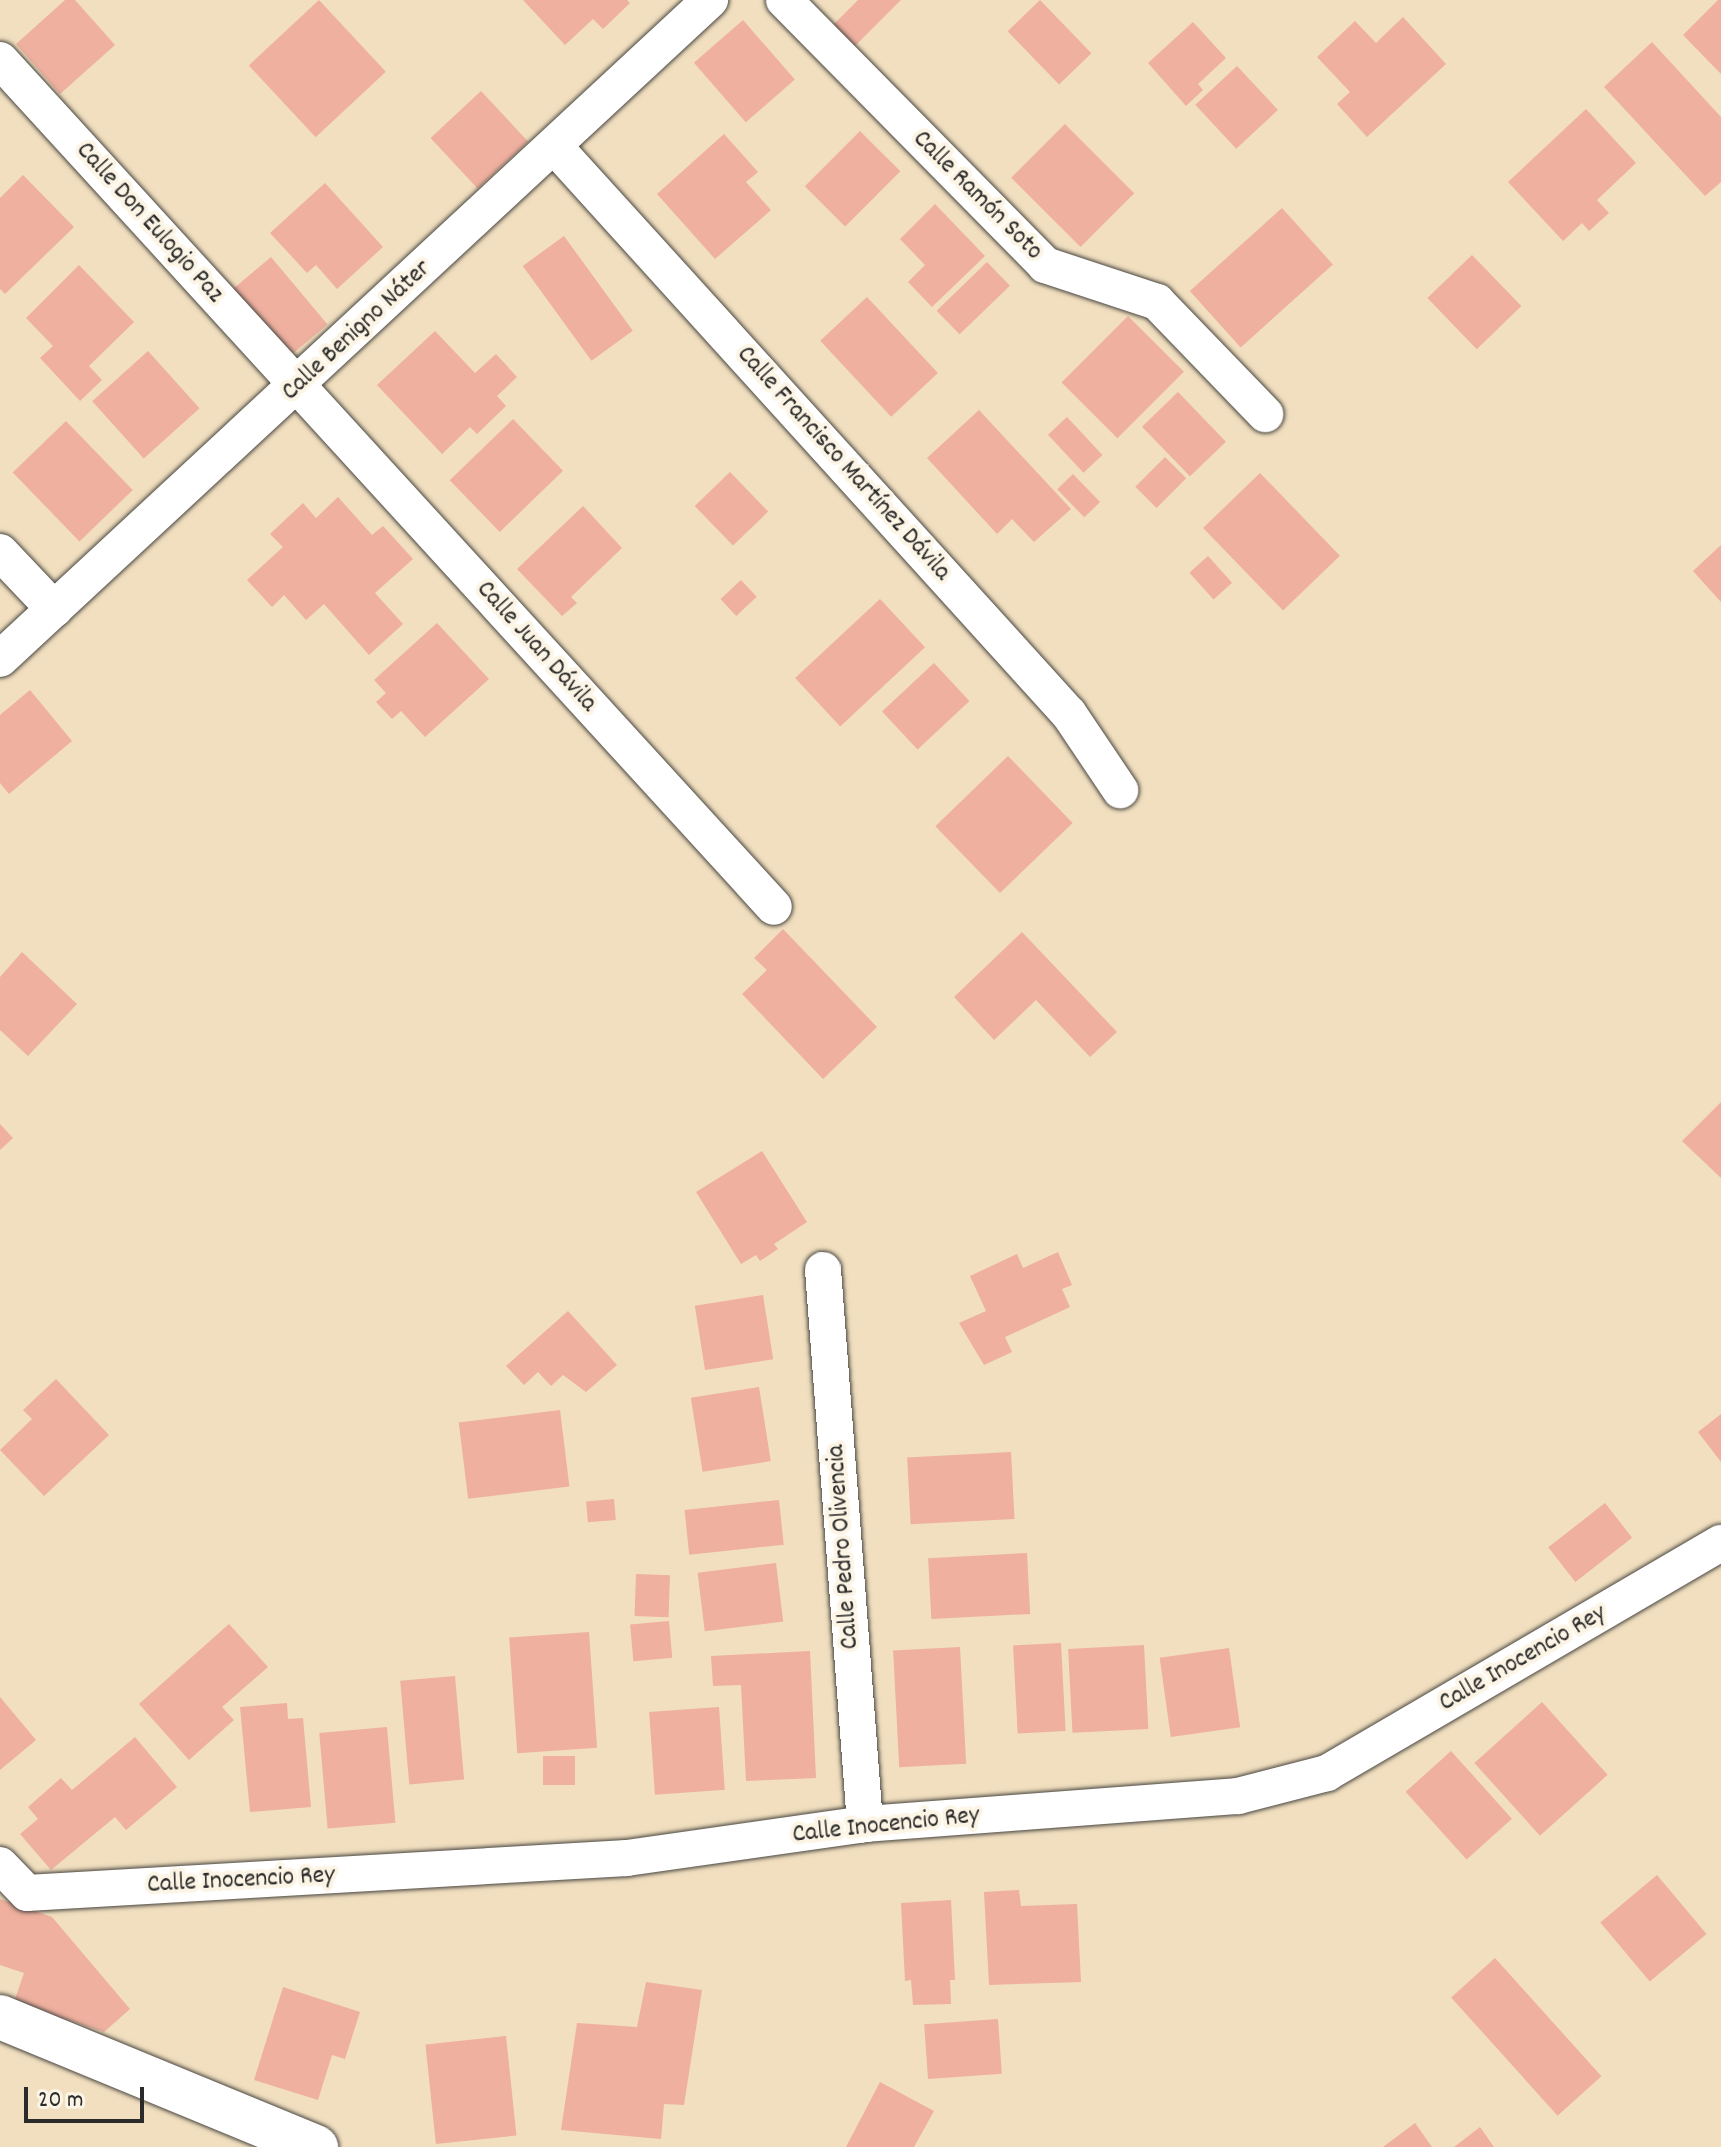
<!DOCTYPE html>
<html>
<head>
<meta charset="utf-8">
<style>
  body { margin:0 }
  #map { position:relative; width:1721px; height:2147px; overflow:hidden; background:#f1dfbf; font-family:Dekko,sans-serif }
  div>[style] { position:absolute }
  .building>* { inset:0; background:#efb09f; transform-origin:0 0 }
  .roads { filter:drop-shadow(0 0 2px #494641) drop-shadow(0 0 2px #494641) }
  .street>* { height:36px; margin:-18px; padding:0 18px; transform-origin:18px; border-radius:18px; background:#fff }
  .secondary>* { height:44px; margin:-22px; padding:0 22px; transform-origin:22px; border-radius:22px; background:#fff }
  span { translate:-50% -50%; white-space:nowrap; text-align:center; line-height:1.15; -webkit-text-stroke:8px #fcf5e5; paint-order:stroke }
  .street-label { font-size:26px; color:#2b2b2b }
  .scale { position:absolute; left:24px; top:2087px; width:120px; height:36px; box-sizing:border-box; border:4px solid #2b2b2b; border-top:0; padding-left:10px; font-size:24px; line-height:28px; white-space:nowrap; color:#2b2b2b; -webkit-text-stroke:6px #fcf5e5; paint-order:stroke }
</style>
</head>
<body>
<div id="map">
  <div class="building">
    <div style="clip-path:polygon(65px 0,75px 0,115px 45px,60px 94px,16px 44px)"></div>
    <div style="left:319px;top:0;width:98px;height:96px;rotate:47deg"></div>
    <div style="clip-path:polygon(523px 0,627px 0,630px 3px,603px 29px,593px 19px,565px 45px)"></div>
    <div style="clip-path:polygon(858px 0,901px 0,855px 46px,833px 25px)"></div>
    <div style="left:1040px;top:0;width:74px;height:45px;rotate:46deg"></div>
    <div style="clip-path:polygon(1718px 0,1721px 0,1721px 74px,1683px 35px)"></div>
    <div style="clip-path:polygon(1403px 17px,1446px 64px,1367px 137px,1337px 104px,1350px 92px,1317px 57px,1355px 21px,1376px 43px)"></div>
    <div style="left:743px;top:20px;width:79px;height:65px;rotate:49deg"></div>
    <div style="clip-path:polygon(1193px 22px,1226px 58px,1198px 84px,1203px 90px,1186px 106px,1148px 63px)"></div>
    <div style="clip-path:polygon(1652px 42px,1721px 117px,1721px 182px,1705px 196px,1604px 87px)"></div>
    <div style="left:1237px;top:66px;width:60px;height:57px;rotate:47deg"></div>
    <div style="left:481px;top:91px;width:69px;height:69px;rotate:47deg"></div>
    <div style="clip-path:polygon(1586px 109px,1636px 163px,1597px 200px,1609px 213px,1589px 231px,1582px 223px,1563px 241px,1508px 182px)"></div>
    <div style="left:1065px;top:124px;width:98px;height:76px;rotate:45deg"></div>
    <div style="left:860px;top:131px;width:57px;height:78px;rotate:45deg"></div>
    <div style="clip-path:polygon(724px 134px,758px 172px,746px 182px,771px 210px,715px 259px,657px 194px)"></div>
    <div style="clip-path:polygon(23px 175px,74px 227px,5px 294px,0 289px,0 198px)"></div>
    <div style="clip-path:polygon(325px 183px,383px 247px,337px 289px,316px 265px,307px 273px,270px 233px)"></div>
    <div style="clip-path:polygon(935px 204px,985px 256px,932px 307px,908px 282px,925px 265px,900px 239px)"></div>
    <div style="left:1282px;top:208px;width:76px;height:124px;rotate:48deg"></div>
    <div style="left:564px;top:236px;width:117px;height:51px;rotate:54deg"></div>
    <div style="left:1472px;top:255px;width:71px;height:62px;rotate:46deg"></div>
    <div style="left:271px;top:257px;width:88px;height:57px;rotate:50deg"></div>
    <div style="left:987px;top:262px;width:33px;height:70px;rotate:46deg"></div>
    <div style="clip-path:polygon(79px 265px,134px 322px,89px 366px,102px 380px,80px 401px,40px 358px,53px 346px,26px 318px)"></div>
    <div style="left:867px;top:297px;width:104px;height:64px;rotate:47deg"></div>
    <div style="left:1128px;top:316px;width:79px;height:94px;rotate:45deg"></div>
    <div style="clip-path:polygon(435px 331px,475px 373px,496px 354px,517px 377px,497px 396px,506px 406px,477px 434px,470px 427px,442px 454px,377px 385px)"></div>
    <div style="left:148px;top:351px;width:77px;height:75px;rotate:48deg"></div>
    <div style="left:1178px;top:392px;width:69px;height:50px;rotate:46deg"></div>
    <div style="clip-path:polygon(979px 410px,1071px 509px,1034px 542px,1012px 519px,997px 534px,927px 458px)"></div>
    <div style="left:1067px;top:417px;width:52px;height:26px;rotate:47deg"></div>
    <div style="left:513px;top:419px;width:72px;height:88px;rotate:46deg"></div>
    <div style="left:66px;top:421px;width:96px;height:74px;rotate:46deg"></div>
    <div style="left:1165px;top:457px;width:30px;height:42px;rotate:45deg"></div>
    <div style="left:730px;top:472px;width:55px;height:49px;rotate:46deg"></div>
    <div style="left:1260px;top:473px;width:115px;height:79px;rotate:46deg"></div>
    <div style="left:1073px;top:474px;width:39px;height:22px;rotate:46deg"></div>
    <div style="clip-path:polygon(338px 497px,372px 535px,383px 526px,413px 559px,375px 593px,403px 624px,369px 655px,324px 604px,306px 620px,284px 595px,272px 607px,247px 580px,283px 547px,270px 534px,303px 503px,316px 518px)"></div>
    <div style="clip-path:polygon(583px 506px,622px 548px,571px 597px,577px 603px,562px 616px,517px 569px)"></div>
    <div style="clip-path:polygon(1721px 545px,1721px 602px,1693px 571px)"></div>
    <div style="left:1208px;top:556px;width:36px;height:25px;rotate:48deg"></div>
    <div style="left:741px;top:580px;width:23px;height:28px;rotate:47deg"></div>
    <div style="left:880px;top:599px;width:66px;height:116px;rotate:47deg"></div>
    <div style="clip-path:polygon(437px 623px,489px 679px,425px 737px,401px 711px,392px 719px,376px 702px,386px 693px,374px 680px)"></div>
    <div style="left:934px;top:663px;width:52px;height:71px;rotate:47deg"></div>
    <div style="clip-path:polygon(30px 690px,72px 741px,9px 794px,0 783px,0 715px)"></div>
    <div style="left:1008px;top:756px;width:93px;height:101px;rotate:46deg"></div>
    <div style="clip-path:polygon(783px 929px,877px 1027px,823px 1079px,742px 994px,767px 970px,754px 958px)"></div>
    <div style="clip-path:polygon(1022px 932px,1117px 1032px,1090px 1057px,1036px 1000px,994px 1040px,954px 997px)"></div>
    <div style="clip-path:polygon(22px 952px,77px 1004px,28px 1056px,0 1030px,0 977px)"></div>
    <div style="clip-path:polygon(1721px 1102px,1721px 1178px,1682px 1141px)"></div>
    <div style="clip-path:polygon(0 1124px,13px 1138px,0 1150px)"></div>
    <div style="clip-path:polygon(762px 1151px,807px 1222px,774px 1244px,778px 1249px,760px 1261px,756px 1255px,741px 1264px,696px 1192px)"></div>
    <div style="clip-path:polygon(1058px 1252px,1072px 1285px,1062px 1289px,1070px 1307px,1005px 1337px,1012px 1352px,984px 1365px,959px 1323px,986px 1311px,970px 1276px,1017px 1254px,1023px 1268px)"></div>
    <div style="left:763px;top:1295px;width:65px;height:69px;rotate:81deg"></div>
    <div style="clip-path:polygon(568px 1311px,617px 1365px,586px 1392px,563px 1375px,551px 1386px,538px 1372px,524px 1385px,506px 1366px)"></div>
    <div style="clip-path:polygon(56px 1379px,109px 1435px,44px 1496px,0 1450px,32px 1419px,23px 1410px)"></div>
    <div style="left:759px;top:1387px;width:75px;height:69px;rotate:81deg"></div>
    <div style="left:560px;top:1410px;width:77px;height:102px;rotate:83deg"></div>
    <div style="clip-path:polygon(1721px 1414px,1721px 1462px,1698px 1432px)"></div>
    <div style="left:1011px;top:1452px;width:67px;height:104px;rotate:87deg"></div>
    <div style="left:614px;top:1499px;width:21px;height:28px;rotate:85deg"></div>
    <div style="left:779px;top:1500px;width:45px;height:95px;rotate:84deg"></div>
    <div style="left:1605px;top:1503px;width:44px;height:72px;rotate:52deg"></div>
    <div style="left:1027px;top:1553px;width:61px;height:99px;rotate:87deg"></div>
    <div style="left:776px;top:1563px;width:59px;height:79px;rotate:83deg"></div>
    <div style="left:636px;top:1574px;width:34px;height:42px;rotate:2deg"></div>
    <div style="left:669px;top:1621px;width:37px;height:39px;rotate:85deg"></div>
    <div style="clip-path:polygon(229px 1624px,268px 1667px,222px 1707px,234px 1720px,189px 1760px,139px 1704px)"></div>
    <div style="left:589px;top:1632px;width:116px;height:80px;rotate:86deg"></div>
    <div style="left:1061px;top:1643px;width:88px;height:48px;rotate:87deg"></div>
    <div style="left:1144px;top:1645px;width:84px;height:76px;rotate:87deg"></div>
    <div style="left:960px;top:1647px;width:117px;height:67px;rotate:87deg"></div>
    <div style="left:1229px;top:1648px;width:80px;height:70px;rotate:82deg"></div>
    <div style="clip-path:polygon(810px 1651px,816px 1778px,746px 1781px,741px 1685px,713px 1686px,711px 1656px)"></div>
    <div style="left:455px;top:1676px;width:104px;height:55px;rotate:85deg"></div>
    <div style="clip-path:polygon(0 1697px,36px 1740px,0 1770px)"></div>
    <div style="left:1542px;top:1702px;width:98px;height:91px;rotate:48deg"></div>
    <div style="clip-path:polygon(287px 1703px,288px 1719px,303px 1718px,311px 1807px,250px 1812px,240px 1707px)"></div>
    <div style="left:719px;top:1707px;width:83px;height:70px;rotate:86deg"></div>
    <div style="left:387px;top:1727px;width:96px;height:68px;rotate:85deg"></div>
    <div style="clip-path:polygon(135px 1737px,177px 1787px,126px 1830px,115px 1817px,51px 1870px,20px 1834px,38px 1819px,28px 1807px,61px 1778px,72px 1790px)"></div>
    <div style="left:1451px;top:1751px;width:91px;height:61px;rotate:48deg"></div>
    <div style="left:543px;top:1756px;width:32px;height:29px"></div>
    <div style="left:1657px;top:1875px;width:77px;height:74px;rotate:50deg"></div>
    <div style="clip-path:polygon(1019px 1890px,1021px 1906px,1077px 1904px,1081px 1982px,989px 1985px,984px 1892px)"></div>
    <div style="clip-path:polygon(0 1899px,52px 1917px,130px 2009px,104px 2032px,14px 2002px,24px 1973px,0 1965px)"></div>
    <div style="clip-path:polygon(951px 1900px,955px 1980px,950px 1980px,951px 2004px,913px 2005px,911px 1980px,905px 1981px,901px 1903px)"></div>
    <div style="left:1495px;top:1958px;width:159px;height:59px;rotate:48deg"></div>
    <div style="clip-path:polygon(646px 1982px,702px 1990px,684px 2105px,664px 2104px,661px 2139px,561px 2130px,577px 2023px,637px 2027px)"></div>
    <div style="clip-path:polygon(283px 1987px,360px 2012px,345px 2059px,332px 2055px,318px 2100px,254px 2080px)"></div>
    <div style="left:998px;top:2019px;width:55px;height:74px;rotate:86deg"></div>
    <div style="left:506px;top:2036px;width:100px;height:81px;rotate:84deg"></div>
    <div style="clip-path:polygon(880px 2082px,934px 2111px,914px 2147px,846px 2147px)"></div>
    <div style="clip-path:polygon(1415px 2123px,1432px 2147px,1383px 2147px)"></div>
    <div style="clip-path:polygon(1480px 2127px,1494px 2147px,1454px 2147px)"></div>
  </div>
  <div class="roads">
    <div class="street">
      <div style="left:784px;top:0;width:372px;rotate:45.4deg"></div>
      <div style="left:1045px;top:265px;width:118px;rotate:18.3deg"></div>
      <div style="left:1157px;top:302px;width:156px;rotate:46deg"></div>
      <div style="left:0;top:60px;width:1147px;rotate:47.58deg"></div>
      <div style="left:555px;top:147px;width:765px;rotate:47.81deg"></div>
      <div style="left:1069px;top:714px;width:92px;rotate:56.1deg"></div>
      <div style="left:0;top:552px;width:79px;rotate:46.5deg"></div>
      <div style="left:0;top:659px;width:969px;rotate:-42.87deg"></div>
      <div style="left:823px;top:1270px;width:556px;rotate:85.66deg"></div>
      <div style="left:0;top:1865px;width:39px;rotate:46deg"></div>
      <div style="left:27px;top:1893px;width:601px;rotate:-3.34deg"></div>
      <div style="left:627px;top:1858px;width:240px;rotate:-8.1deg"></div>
      <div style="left:865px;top:1824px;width:374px;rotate:-4.3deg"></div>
      <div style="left:1238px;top:1796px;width:92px;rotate:-14.5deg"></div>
      <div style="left:1327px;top:1773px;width:456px;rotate:-30.3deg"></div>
    </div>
    <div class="secondary">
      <div style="left:0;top:2017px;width:342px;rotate:22.4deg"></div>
    </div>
  </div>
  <div class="street-label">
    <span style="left:977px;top:196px;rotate:45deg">Calle Ramón Soto</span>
    <span style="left:149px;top:223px;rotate:48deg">Calle Don Eulogio Paz</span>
    <span style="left:357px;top:331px;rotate:-43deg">Calle Benigno Náter</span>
    <span style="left:843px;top:464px;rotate:48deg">Calle Francisco Martínez Dávila</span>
    <span style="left:536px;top:647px;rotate:48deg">Calle Juan Dávila</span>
    <span style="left:844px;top:1547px;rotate:-94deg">Calle Pedro Olivencia</span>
    <span style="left:1523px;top:1659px;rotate:-30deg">Calle Inocencio Rey</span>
    <span style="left:886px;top:1826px;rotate:-6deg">Calle Inocencio Rey</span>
    <span style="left:241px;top:1881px;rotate:-3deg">Calle Inocencio Rey</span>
  </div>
  <div class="scale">20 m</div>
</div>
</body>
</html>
